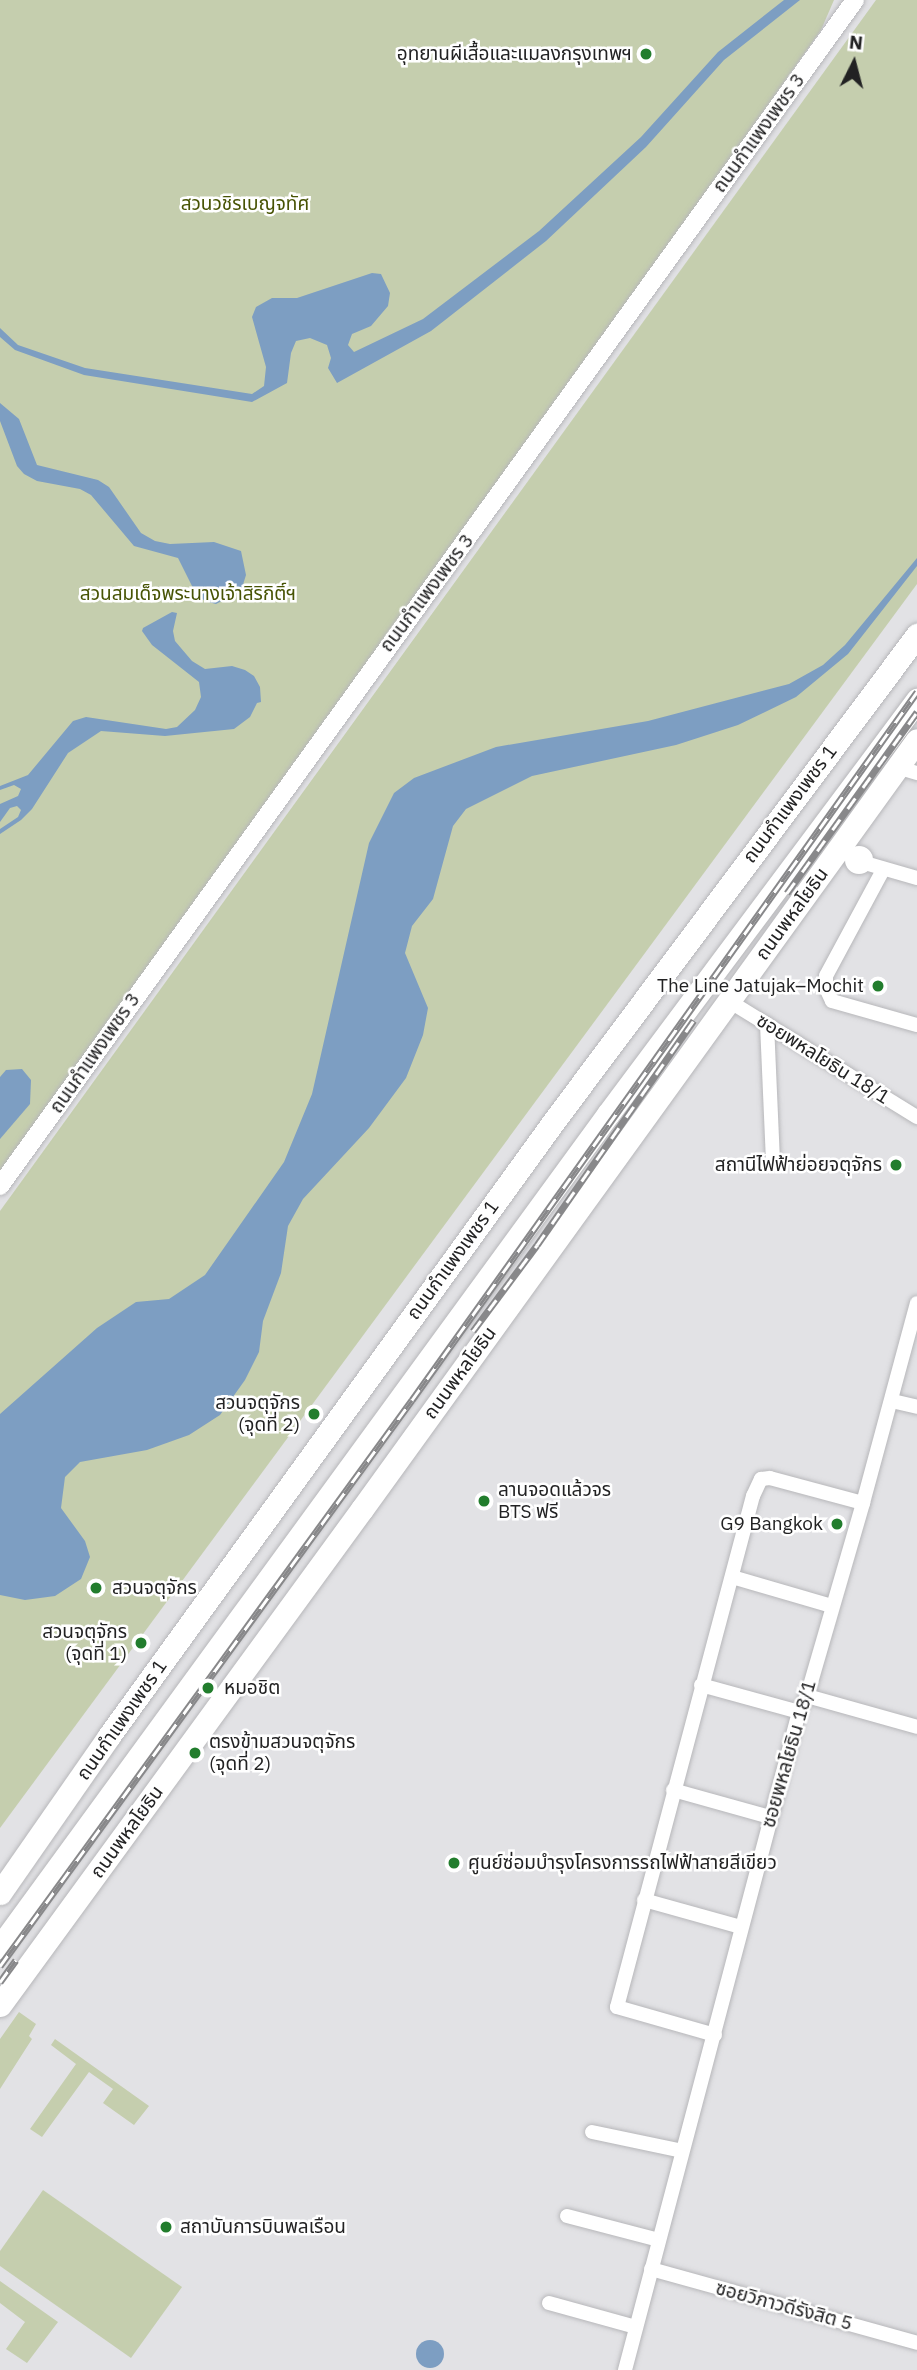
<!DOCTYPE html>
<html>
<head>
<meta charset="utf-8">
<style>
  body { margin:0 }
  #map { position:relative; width:917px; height:2370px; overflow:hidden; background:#e2e2e5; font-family:"IBM Plex Sans","Noto Sans Thai",sans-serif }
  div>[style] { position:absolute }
  .green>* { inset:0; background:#c5ceae }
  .water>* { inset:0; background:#7d9ec2 }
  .round { border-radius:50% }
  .roads { filter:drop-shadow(0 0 2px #b7b7ba) drop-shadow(0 0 2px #b7b7ba) }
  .minor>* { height:14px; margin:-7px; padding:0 7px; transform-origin:7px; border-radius:7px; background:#fff }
  .minor>.ring { margin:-7px; padding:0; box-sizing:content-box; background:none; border:14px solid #fff; border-radius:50% }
  .tertiary>* { height:18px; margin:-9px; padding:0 9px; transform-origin:9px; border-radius:9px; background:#fff }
  .primary>* { height:23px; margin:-11.5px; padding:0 11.5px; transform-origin:11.5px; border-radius:11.5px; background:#fff }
  .rail>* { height:7px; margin-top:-3.5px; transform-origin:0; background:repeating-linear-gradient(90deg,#fff 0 13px,#88888a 0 26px); box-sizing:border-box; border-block:2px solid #88888a }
  .dots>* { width:19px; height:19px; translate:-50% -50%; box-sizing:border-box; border:4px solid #fff; border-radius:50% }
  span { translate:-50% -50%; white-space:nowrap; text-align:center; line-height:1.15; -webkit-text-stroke:5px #fff; paint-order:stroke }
  .poi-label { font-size:19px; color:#222223 }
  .right { translate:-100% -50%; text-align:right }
  .left { translate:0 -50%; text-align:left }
  .street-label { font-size:19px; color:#222223 }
  .park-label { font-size:19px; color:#475304 }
  .north { position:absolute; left:819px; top:28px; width:70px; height:70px; -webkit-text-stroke:5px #fff; paint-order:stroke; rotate:6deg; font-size:19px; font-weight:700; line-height:28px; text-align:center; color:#222223 }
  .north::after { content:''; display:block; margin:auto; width:24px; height:32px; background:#222223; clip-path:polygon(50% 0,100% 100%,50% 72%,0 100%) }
</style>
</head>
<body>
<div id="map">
  <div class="green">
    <div style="clip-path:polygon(0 0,834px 0,821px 30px,393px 634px,0 1173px)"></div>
    <div style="clip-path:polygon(876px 0,917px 0,917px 584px,0 1828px,0 1211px)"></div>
    <div style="clip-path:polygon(19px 2012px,36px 2024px,29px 2036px,32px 2039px,0 2089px,0 2039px)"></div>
    <div style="clip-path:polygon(55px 2039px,149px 2106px,134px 2125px,103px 2103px,113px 2089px,89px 2072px,42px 2137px,30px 2129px,76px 2064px,51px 2045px)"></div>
    <div style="clip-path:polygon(43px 2190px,182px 2287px,131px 2358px,0 2266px,0 2251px)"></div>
    <div style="clip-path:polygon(0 2281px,58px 2322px,27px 2363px,6px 2349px,25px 2322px,0 2303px)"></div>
  </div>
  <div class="water">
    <div style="clip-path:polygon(784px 0,800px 0,724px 60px,646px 147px,546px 241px,431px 331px,337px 383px,328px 368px,331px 358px,327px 345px,310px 338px,296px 341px,291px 353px,287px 383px,252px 402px,84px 375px,15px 350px,0 337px,0 328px,18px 345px,85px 368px,252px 394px,264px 386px,266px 367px,252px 317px,256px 307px,272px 298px,297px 298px,372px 273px,381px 274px,390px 293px,388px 306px,371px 326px,352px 334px,348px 345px,354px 352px,423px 319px,539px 231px,641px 137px,718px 52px)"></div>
    <div style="clip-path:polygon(0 403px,19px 419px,37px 465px,98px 480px,109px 487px,141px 533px,155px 541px,170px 544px,214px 542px,241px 551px,246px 575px,241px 591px,216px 604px,205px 601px,196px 594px,178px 558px,134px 546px,91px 495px,80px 489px,37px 481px,24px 474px,17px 466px,0 421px)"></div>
    <div style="clip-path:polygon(917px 558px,917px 566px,848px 654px,796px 697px,738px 725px,676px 745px,532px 776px,466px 809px,453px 826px,433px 899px,412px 926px,405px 953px,428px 1008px,423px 1035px,406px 1078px,369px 1128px,303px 1199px,288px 1226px,281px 1273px,263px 1321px,259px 1352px,245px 1380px,220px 1415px,189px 1435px,147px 1450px,80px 1462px,65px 1477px,61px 1508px,85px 1541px,90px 1557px,81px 1579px,55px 1596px,25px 1600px,0 1595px,0 1414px,97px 1328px,136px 1302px,169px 1299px,205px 1275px,284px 1162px,312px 1094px,369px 843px,394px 793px,414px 778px,496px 747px,648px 721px,789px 684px,823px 665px,845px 645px)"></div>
    <div style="clip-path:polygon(172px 612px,177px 613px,173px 631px,175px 641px,192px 661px,205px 669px,232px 666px,245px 670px,254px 676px,260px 687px,261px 702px,257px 703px,250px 717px,234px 729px,165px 736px,101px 731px,68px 753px,32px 809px,21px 820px,0 834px,0 829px,18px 817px,21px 810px,17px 806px,10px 808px,0 822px,0 804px,18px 796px,21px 789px,14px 785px,0 790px,0 786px,28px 775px,73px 721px,86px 717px,166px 729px,177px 727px,195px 710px,201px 697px,199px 682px,152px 645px,142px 631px,143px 628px)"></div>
    <div style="clip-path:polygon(22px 1069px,31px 1080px,30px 1104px,0 1139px,0 1077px,6px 1070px)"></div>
    <div class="round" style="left:416px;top:2340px;width:28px;height:28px"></div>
  </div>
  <div class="roads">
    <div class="minor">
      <div style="left:897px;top:767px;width:21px;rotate:17deg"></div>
      <div class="ring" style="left:852px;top:853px;width:0;height:0"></div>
      <div style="left:865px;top:863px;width:54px;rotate:16.1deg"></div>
      <div style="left:883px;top:870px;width:120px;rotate:118.3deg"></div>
      <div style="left:826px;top:976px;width:12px;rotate:90deg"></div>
      <div style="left:826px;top:988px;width:14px;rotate:65deg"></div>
      <div style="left:832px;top:1001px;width:88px;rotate:15.8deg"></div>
      <div style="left:729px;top:1001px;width:221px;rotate:31.7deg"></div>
      <div style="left:767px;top:1024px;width:138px;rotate:87.5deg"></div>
      <div style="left:892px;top:1401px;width:26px;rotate:13deg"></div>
      <div style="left:732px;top:1577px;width:104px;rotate:16.2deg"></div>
      <div style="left:701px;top:1685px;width:102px;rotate:15.4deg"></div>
      <div style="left:807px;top:1696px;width:114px;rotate:15.7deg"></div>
      <div style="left:673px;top:1790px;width:101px;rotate:15.6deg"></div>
      <div style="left:644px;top:1900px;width:101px;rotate:15.6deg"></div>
      <div style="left:715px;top:2035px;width:102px;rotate:-164.1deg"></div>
      <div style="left:617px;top:2007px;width:529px;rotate:-75.1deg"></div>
      <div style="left:753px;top:1496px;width:19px;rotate:-65deg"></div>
      <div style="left:761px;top:1479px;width:9px;rotate:-6deg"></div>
      <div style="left:770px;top:1478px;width:96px;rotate:15deg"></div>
      <div style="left:592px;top:2132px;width:92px;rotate:11.9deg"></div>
      <div style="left:567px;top:2216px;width:95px;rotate:14.6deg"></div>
      <div style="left:651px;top:2269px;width:276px;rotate:15.5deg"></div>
      <div style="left:549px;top:2303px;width:90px;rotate:15.4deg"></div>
      <div style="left:625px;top:2370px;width:681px;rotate:-75.19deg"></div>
      <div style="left:799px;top:1712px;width:18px;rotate:-63deg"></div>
      <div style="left:807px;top:1696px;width:201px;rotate:-73.8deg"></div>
      <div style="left:863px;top:1503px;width:207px;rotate:-74.9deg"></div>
    </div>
    <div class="tertiary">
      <div style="left:0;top:1186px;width:1462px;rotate:-54.21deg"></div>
    </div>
    <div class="primary">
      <div style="left:0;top:1893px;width:191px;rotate:-55.2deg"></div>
      <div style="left:109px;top:1736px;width:759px;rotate:-54.11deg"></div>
      <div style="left:554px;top:1121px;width:607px;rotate:-53.24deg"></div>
      <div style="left:0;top:1947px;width:1031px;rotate:-53.87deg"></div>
      <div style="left:608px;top:1114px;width:517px;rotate:-53.26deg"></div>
      <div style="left:0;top:2005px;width:614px;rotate:-53.88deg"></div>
      <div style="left:362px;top:1509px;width:948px;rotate:-54.18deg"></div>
    </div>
  </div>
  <div class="rail">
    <div style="left:787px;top:893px;width:223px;rotate:-54.3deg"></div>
    <div style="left:473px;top:1331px;width:107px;rotate:-53.3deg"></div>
    <div style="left:537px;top:1245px;width:274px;rotate:-55.1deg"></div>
    <div style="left:0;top:1966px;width:700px;rotate:-53.95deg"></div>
    <div style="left:412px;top:1400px;width:870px;rotate:-54.5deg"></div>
    <div style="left:0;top:1982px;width:27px;rotate:-54deg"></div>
  </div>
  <div class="dots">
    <div style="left:646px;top:54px;background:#227d2d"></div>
    <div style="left:878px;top:986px;background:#227d2d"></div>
    <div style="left:896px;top:1165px;background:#227d2d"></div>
    <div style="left:314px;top:1414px;background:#227d2d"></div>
    <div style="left:484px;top:1501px;background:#227d2d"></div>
    <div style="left:837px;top:1524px;background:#227d2d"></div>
    <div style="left:96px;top:1588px;background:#227d2d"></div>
    <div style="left:141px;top:1643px;background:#227d2d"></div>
    <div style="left:208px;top:1688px;background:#227d2d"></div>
    <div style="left:195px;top:1753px;background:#227d2d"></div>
    <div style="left:454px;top:1863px;background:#227d2d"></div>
    <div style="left:166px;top:2227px;background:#227d2d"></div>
  </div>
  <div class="poi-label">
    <span class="right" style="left:632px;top:54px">อุทยานผีเสื้อและแมลงกรุงเทพฯ</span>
    <span class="right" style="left:864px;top:986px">The Line Jatujak–Mochit</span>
    <span class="right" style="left:882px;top:1165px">สถานีไฟฟ้าย่อยจตุจักร</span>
    <span class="right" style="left:300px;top:1414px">สวนจตุจักร<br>(จุดที่ 2)</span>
    <span class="left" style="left:498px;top:1501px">ลานจอดแล้วจร<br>BTS ฟรี</span>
    <span class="right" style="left:823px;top:1524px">G9 Bangkok</span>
    <span class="left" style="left:112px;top:1588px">สวนจตุจักร</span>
    <span class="right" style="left:127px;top:1643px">สวนจตุจักร<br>(จุดที่ 1)</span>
    <span class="left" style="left:224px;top:1688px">หมอชิต</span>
    <span class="left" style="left:209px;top:1753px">ตรงข้ามสวนจตุจักร<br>(จุดที่ 2)</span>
    <span class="left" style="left:468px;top:1863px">ศูนย์ซ่อมบำรุงโครงการรถไฟฟ้าสายสีเขียว</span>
    <span class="left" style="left:180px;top:2227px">สถาบันการบินพลเรือน</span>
  </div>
  <div class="street-label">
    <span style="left:759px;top:133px;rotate:-54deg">ถนนกำแพงเพชร 3</span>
    <span style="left:427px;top:593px;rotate:-53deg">ถนนกำแพงเพชร 3</span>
    <span style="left:790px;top:804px;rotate:-53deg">ถนนกำแพงเพชร 1</span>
    <span style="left:792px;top:914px;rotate:-54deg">ถนนพหลโยธิน</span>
    <span style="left:95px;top:1053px;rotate:-55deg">ถนนกำแพงเพชร 3</span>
    <span style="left:823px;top:1059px;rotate:32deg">ซอยพหลโยธิน 18/1</span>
    <span style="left:453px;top:1260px;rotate:-54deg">ถนนกำแพงเพชร 1</span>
    <span style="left:460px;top:1373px;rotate:-54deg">ถนนพหลโยธิน</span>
    <span style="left:122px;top:1720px;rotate:-55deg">ถนนกำแพงเพชร 1</span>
    <span style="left:789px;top:1754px;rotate:-74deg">ซอยพหลโยธิน 18/1</span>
    <span style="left:127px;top:1832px;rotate:-54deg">ถนนพหลโยธิน</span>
    <span style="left:784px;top:2306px;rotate:15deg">ซอยวิภาวดีรังสิต 5</span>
  </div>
  <div class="park-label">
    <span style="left:245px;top:204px">สวนวชิรเบญจทัศ</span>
    <span style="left:188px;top:594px">สวนสมเด็จพระนางเจ้าสิริกิติ์ฯ</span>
  </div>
  <div class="north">N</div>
</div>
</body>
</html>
